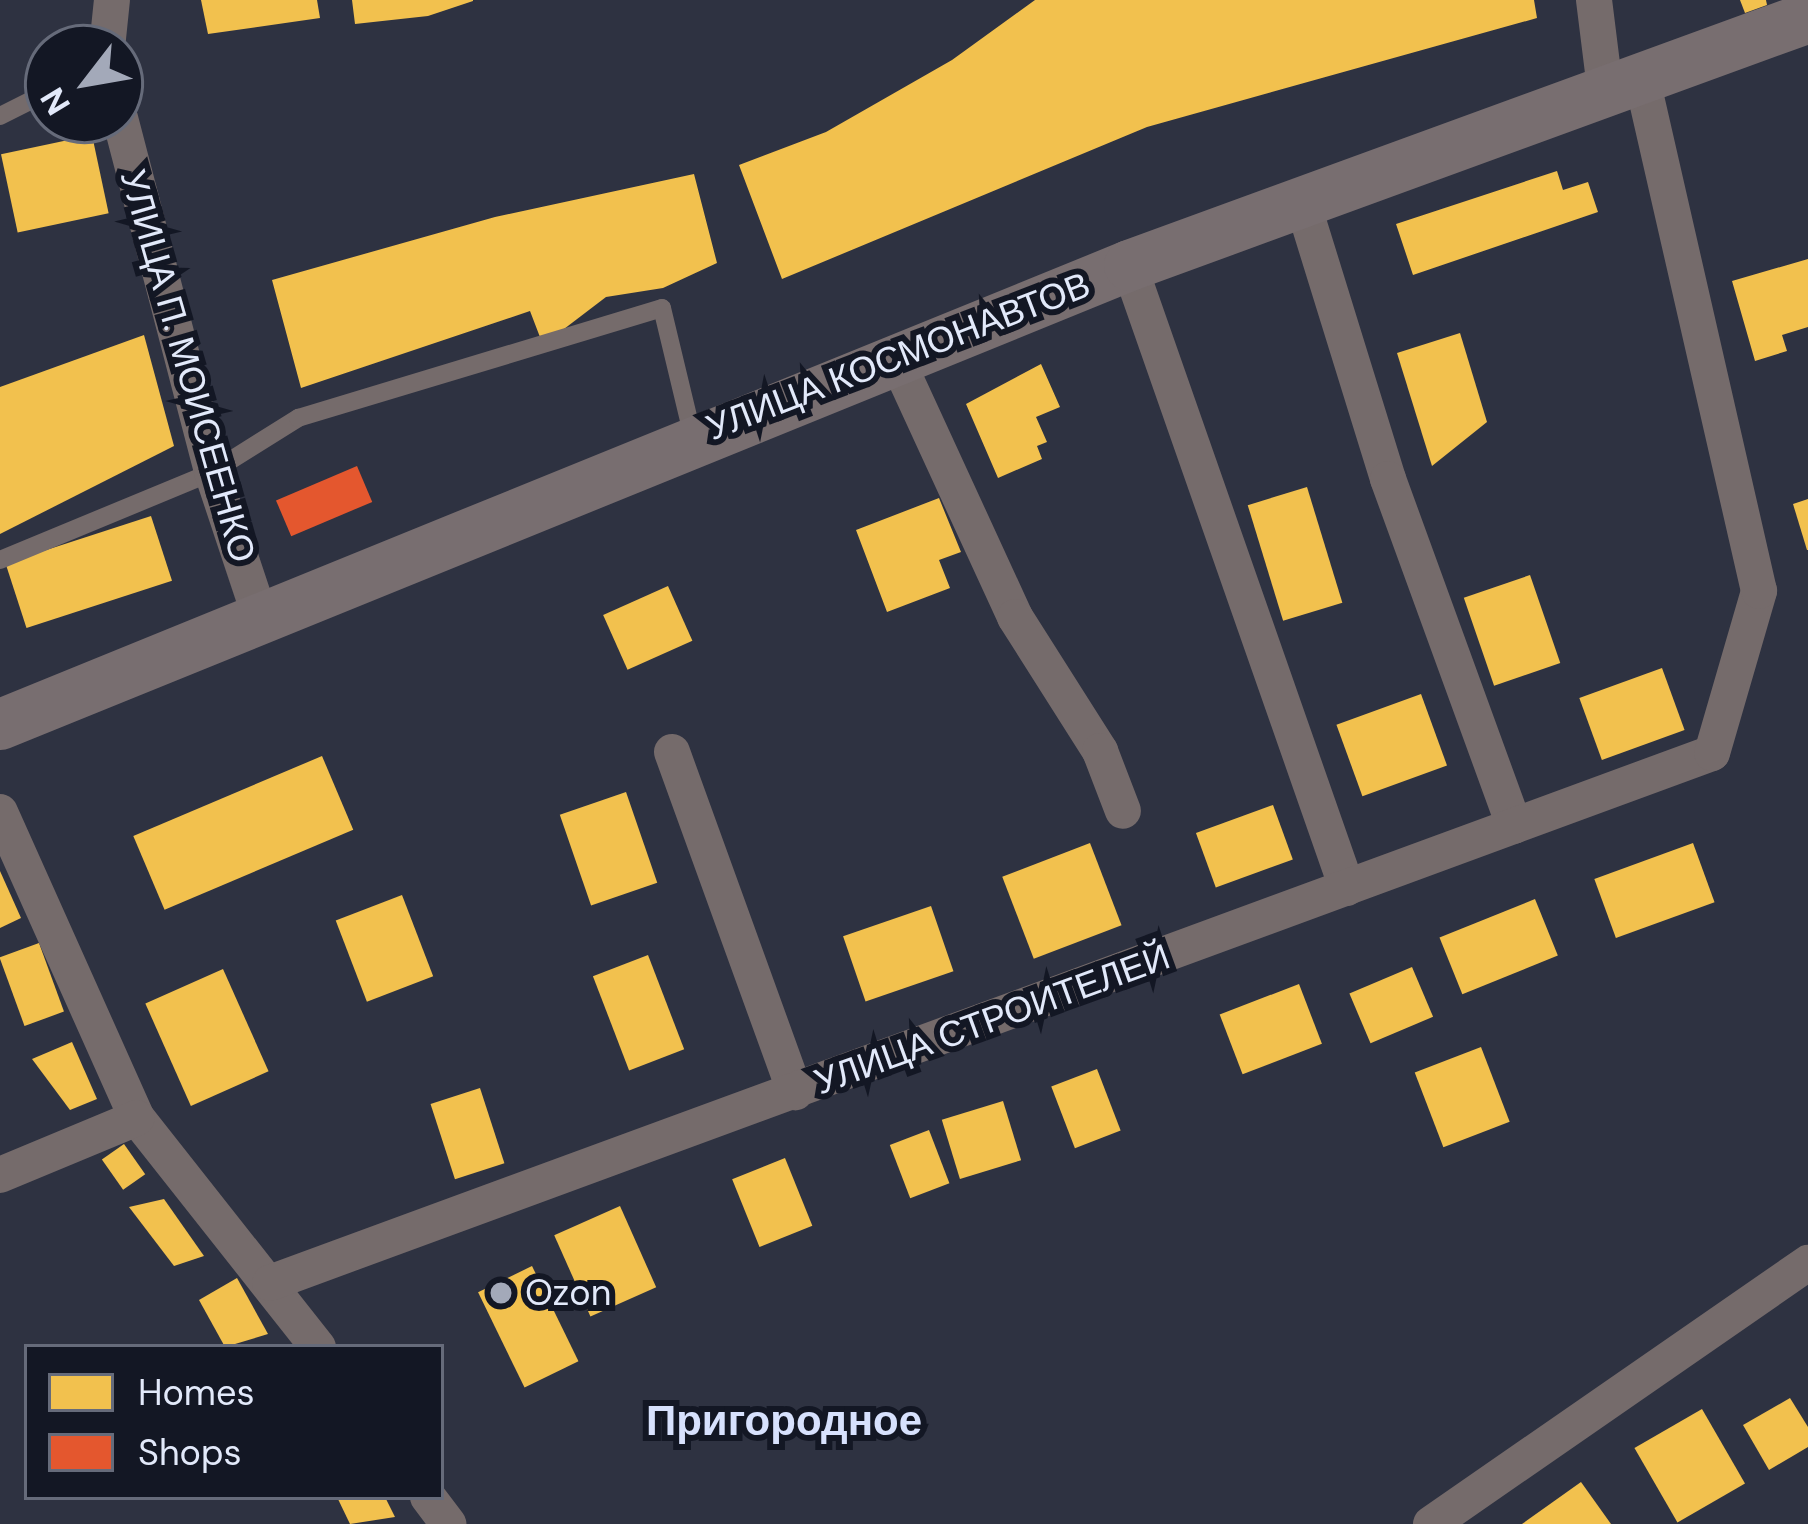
<!DOCTYPE html>
<html>
<head>
<meta charset="utf-8">
<style>
  body { margin:0 }
  #map { position:relative; width:1808px; height:1524px; overflow:hidden; background:#2e3241; font-family:"DM Sans",sans-serif }
  div>[style] { position:absolute }
  .homes>* { inset:0; background:#f2c14e; transform-origin:0 0 }
  .shops>* { inset:0; background:#e4572e; transform-origin:0 0 }
  .lane>* { height:18px; margin:-9px; padding:0 9px; transform-origin:9px; border-radius:9px; background:#756b6b }
  .street>* { height:36px; margin:-18px; padding:0 18px; transform-origin:18px; border-radius:18px; background:#756b6b }
  .secondary>* { height:51px; margin:-25.5px; padding:0 25.5px; transform-origin:25.5px; border-radius:25.5px; background:#786e70 }
  .dots>* { width:33px; height:33px; translate:-50% -50%; box-sizing:border-box; border:6px solid #131724; border-radius:50% }
  span { translate:-50% -50%; white-space:nowrap; text-align:center; line-height:1.15; -webkit-text-stroke:12px #131724; paint-order:stroke }
  .street-label { font-size:36px; color:#e2e9fa }
  .poi-label { font-size:36px; color:#e2e9fa }
  .left { translate:0 -50%; text-align:left }
  .quarter-label { font-size:42px; color:#d7e1fd; font-weight:700 }
  .legend { position:absolute; left:24px; top:1344px; width:420px; height:156px; box-sizing:border-box; background:#131724; border:3px solid #666b7a; margin:0; padding:15px 21px; list-style:none; font-size:36px; color:#e2e9fa }
  .legend li { display:flex; align-items:center; gap:24px; height:60px }
  .legend b { width:60px; border:3px solid #666b7a }
  .north { position:absolute; left:24px; top:24px; width:120px; height:120px; box-sizing:border-box; background:#131724; border:3px solid #666b7a; border-radius:50%; rotate:239deg; font-size:33px; font-weight:700; line-height:48px; text-align:center; color:#e2e9fa }
  .north::after { content:''; display:block; margin:auto; width:42px; height:54px; background:#a3a9b9; clip-path:polygon(50% 0,100% 100%,50% 72%,0 100%) }
</style>
</head>
<body>
<div id="map">
  <div class="homes">
    <div style="clip-path:polygon(201px 0,317px 0,320px 18px,208px 34px)"></div>
    <div style="clip-path:polygon(352px 0,473px 0,473px 1px,428px 16px,355px 24px)"></div>
    <div style="clip-path:polygon(1035px 0,1534px 0,1537px 18px,1147px 127px,782px 279px,739px 165px,826px 132px,952px 60px)"></div>
    <div style="clip-path:polygon(1740px 0,1766px 0,1767px 5px,1745px 13px)"></div>
    <div style="left:92px;top:135px;width:80px;height:93px;rotate:78deg"></div>
    <div style="clip-path:polygon(1557px 171px,1563px 190px,1588px 182px,1598px 212px,1413px 275px,1396px 224px)"></div>
    <div style="clip-path:polygon(694px 174px,717px 263px,663px 288px,606px 297px,543px 345px,530px 311px,301px 388px,272px 280px,495px 217px)"></div>
    <div style="clip-path:polygon(1808px 259px,1808px 327px,1782px 335px,1787px 351px,1755px 361px,1732px 281px)"></div>
    <div style="clip-path:polygon(1460px 333px,1487px 422px,1432px 466px,1397px 353px)"></div>
    <div style="clip-path:polygon(144px 335px,174px 446px,0 534px,0 387px)"></div>
    <div style="clip-path:polygon(1041px 364px,1060px 407px,1036px 417px,1047px 442px,1037px 446px,1042px 459px,998px 478px,966px 404px)"></div>
    <div style="left:1307px;top:487px;width:121px;height:62px;rotate:73deg"></div>
    <div style="clip-path:polygon(939px 498px,961px 552px,939px 560px,950px 588px,887px 612px,856px 530px)"></div>
    <div style="clip-path:polygon(1808px 499px,1808px 550px,1807px 550px,1793px 504px)"></div>
    <div style="left:151px;top:516px;width:68px;height:153px;rotate:72deg"></div>
    <div style="left:1530px;top:575px;width:93px;height:70px;rotate:71deg"></div>
    <div style="left:668px;top:586px;width:60px;height:71px;rotate:66deg"></div>
    <div style="left:1662px;top:668px;width:66px;height:88px;rotate:70deg"></div>
    <div style="left:1421px;top:694px;width:76px;height:90px;rotate:70deg"></div>
    <div style="left:322px;top:756px;width:80px;height:205px;rotate:67deg"></div>
    <div style="left:626px;top:792px;width:96px;height:70px;rotate:71deg"></div>
    <div style="left:1273px;top:805px;width:58px;height:82px;rotate:70deg"></div>
    <div style="left:1090px;top:843px;width:88px;height:94px;rotate:69deg"></div>
    <div style="left:1693px;top:843px;width:63px;height:105px;rotate:70deg"></div>
    <div style="clip-path:polygon(0 871px,21px 918px,0 928px)"></div>
    <div style="left:402px;top:895px;width:87px;height:71px;rotate:69deg"></div>
    <div style="left:1535px;top:899px;width:61px;height:103px;rotate:68deg"></div>
    <div style="left:931px;top:906px;width:69px;height:93px;rotate:71deg"></div>
    <div style="left:39px;top:943px;width:73px;height:42px;rotate:70deg"></div>
    <div style="left:648px;top:955px;width:101px;height:59px;rotate:69deg"></div>
    <div style="left:1412px;top:967px;width:54px;height:68px;rotate:67deg"></div>
    <div style="left:223px;top:969px;width:112px;height:85px;rotate:66deg"></div>
    <div style="left:1299px;top:984px;width:64px;height:85px;rotate:69deg"></div>
    <div style="clip-path:polygon(72px 1042px,97px 1099px,70px 1110px,32px 1059px)"></div>
    <div style="left:1481px;top:1047px;width:80px;height:71px;rotate:69deg"></div>
    <div style="left:1097px;top:1069px;width:66px;height:49px;rotate:69deg"></div>
    <div style="left:480px;top:1088px;width:79px;height:52px;rotate:72deg"></div>
    <div style="left:1003px;top:1101px;width:62px;height:64px;rotate:73deg"></div>
    <div style="left:929px;top:1130px;width:57px;height:42px;rotate:69deg"></div>
    <div style="left:124px;top:1144px;width:37px;height:27px;rotate:55deg"></div>
    <div style="left:785px;top:1158px;width:73px;height:57px;rotate:68deg"></div>
    <div style="clip-path:polygon(164px 1199px,204px 1256px,174px 1266px,129px 1207px)"></div>
    <div style="left:620px;top:1206px;width:89px;height:72px;rotate:66deg"></div>
    <div style="left:532px;top:1266px;width:106px;height:60px;rotate:64deg"></div>
    <div style="clip-path:polygon(237px 1278px,268px 1334px,225px 1347px,199px 1300px)"></div>
    <div style="clip-path:polygon(1790px 1398px,1808px 1427px,1808px 1447px,1769px 1470px,1743px 1425px)"></div>
    <div style="left:1702px;top:1409px;width:86px;height:78px;rotate:60deg"></div>
    <div style="clip-path:polygon(1581px 1482px,1611px 1524px,1522px 1524px)"></div>
    <div style="clip-path:polygon(337px 1497px,385px 1497px,395px 1517px,350px 1524px)"></div>
  </div>
  <div class="shops">
    <div style="left:357px;top:466px;width:39px;height:88px;rotate:67deg"></div>
  </div>
  <div class="lane">
    <div style="left:0;top:116px;width:54px;rotate:-26.6deg"></div>
    <div style="left:0;top:560px;width:230px;rotate:-22.5deg"></div>
    <div style="left:212px;top:472px;width:102px;rotate:-32.1deg"></div>
    <div style="left:298px;top:418px;width:380px;rotate:-16.8deg"></div>
    <div style="left:662px;top:308px;width:133px;rotate:76.5deg"></div>
  </div>
  <div class="street">
    <div style="left:1594px;top:0;width:89px;rotate:82.9deg"></div>
    <div style="left:107px;top:48px;width:48px;rotate:-84.1deg"></div>
    <div style="left:120px;top:118px;width:366px;rotate:75.4deg"></div>
    <div style="left:212px;top:472px;width:149px;rotate:71.6deg"></div>
    <div style="left:1302px;top:201px;width:291px;rotate:72.8deg"></div>
    <div style="left:1388px;top:479px;width:369px;rotate:70deg"></div>
    <div style="left:1129px;top:265px;width:660px;rotate:70.71deg"></div>
    <div style="left:896px;top:358px;width:285px;rotate:65.3deg"></div>
    <div style="left:1015px;top:617px;width:159px;rotate:57.6deg"></div>
    <div style="left:1100px;top:751px;width:64px;rotate:69deg"></div>
    <div style="left:672px;top:752px;width:362px;rotate:70.1deg"></div>
    <div style="left:0;top:812px;width:335px;rotate:65.9deg"></div>
    <div style="left:137px;top:1118px;width:292px;rotate:51.7deg"></div>
    <div style="left:0;top:1175px;width:148px;rotate:-22.6deg"></div>
    <div style="left:270px;top:1283px;width:1536px;rotate:-20.18deg"></div>
    <div style="left:1712px;top:753px;width:169px;rotate:-73.8deg"></div>
    <div style="left:1759px;top:591px;width:529px;rotate:-102.88deg"></div>
    <div style="left:428px;top:1497px;width:34px;rotate:53deg"></div>
    <div style="left:1431px;top:1524px;width:459px;rotate:-34.7deg"></div>
  </div>
  <div class="secondary">
    <div style="left:0;top:724px;width:1219px;rotate:-22.12deg"></div>
    <div style="left:1129px;top:265px;width:723px;rotate:-20.06deg"></div>
  </div>
  <div class="dots">
    <div style="left:501px;top:1293px;background:#a3a9b9"></div>
  </div>
  <div class="street-label">
    <span style="left:898px;top:356px;rotate:-21deg">УЛИЦА КОСМОНАВТОВ</span>
    <span style="left:188px;top:366px;rotate:74deg">УЛИЦА П. МОИСЕЕНКО</span>
    <span style="left:992px;top:1019px;rotate:-20deg">УЛИЦА СТРОИТЕЛЕЙ</span>
  </div>
  <div class="poi-label">
    <span class="left" style="left:525px;top:1293px">Ozon</span>
  </div>
  <div class="quarter-label">
    <span style="left:784px;top:1421px">Пригородное</span>
  </div>
  <ul class="legend">
  <li><b style="height:33px;background:#f2c14e"></b>Homes</li>
  <li><b style="height:33px;background:#e4572e"></b>Shops</li>
  </ul>
  <div class="north">N</div>
</div>
</body>
</html>
